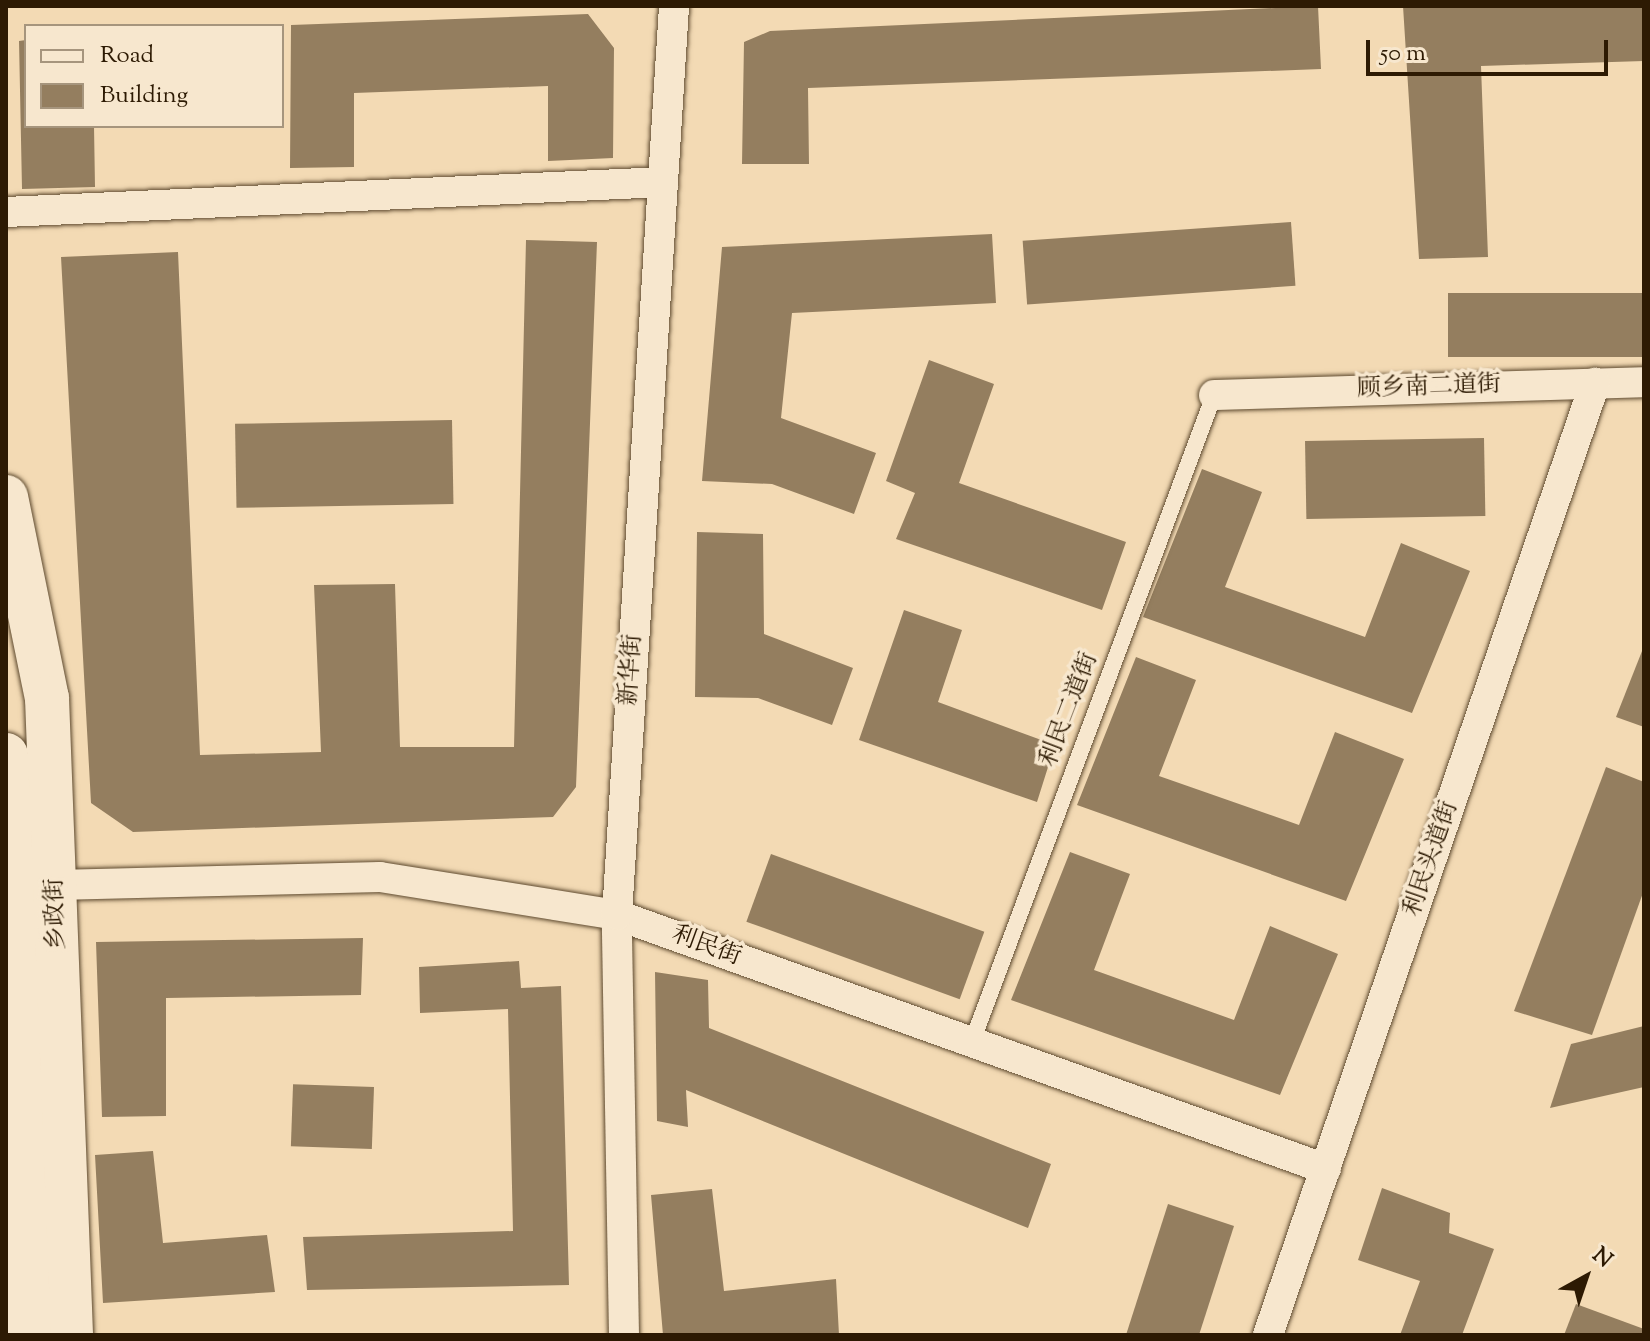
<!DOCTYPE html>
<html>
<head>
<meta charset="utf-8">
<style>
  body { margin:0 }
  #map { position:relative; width:1650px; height:1341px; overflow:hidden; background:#f3dab4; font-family:"Sorts Mill Goudy","Noto Serif SC",serif }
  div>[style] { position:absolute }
  .building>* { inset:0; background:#947e5f; transform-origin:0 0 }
  .roads { filter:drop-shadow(0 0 2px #5e4a2f) drop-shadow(0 0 2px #5e4a2f) }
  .service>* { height:16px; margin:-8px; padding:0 8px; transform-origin:8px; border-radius:8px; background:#f7e7ce }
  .minor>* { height:30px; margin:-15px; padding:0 15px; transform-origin:15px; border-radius:15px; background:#f7e7ce }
  .secondary>* { height:44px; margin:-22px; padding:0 22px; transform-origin:22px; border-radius:22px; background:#f7e7ce }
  span { translate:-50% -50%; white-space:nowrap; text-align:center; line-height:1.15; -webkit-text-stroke:7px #f7e7ce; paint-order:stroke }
  .street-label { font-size:24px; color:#2d1a03 }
  .frame { position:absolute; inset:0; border:8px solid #2d1a03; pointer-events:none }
  .legend { position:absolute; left:24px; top:24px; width:260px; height:104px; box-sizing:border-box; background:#f7e7ce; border:2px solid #a6957d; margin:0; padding:10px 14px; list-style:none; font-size:24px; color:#2d1a03 }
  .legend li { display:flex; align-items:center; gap:16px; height:40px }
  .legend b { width:40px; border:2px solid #a6957d }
  .north { position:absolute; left:1546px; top:1237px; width:80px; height:80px; -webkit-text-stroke:6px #f7e7ce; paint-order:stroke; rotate:40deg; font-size:22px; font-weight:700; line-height:32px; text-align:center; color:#2d1a03 }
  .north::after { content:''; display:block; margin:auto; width:28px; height:36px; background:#2d1a03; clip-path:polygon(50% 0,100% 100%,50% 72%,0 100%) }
  .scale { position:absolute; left:1366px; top:40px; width:242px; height:36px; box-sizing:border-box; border:4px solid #2d1a03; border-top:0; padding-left:10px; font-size:24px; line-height:28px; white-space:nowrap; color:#2d1a03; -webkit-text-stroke:6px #f7e7ce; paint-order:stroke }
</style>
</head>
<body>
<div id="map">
  <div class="building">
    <div style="clip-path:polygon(1318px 6px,1321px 69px,808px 88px,809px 164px,742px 164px,744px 42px,770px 31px)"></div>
    <div style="clip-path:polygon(1403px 6px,1644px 6px,1644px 61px,1481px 66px,1488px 257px,1419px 259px)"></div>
    <div style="clip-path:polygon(588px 14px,614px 48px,613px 158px,548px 161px,548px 86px,354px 93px,354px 167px,290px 168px,291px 25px)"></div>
    <div style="clip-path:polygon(26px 40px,26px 126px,94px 126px,95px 187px,22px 189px,19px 41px)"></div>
    <div style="left:1291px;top:222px;width:64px;height:269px;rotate:86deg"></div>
    <div style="clip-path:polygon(992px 234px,996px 303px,792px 313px,781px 418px,876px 453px,854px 514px,772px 484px,702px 481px,722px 247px)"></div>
    <div style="clip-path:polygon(526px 240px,597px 242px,576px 787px,553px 817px,133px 832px,91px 803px,61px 257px,178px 252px,200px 755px,321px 752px,314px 585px,395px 584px,400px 747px,514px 747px)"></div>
    <div style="left:1644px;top:293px;width:64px;height:196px;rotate:90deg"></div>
    <div style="clip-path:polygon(929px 360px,994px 384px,959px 483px,1126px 542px,1102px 610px,896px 539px,915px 493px,886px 481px)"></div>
    <div style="left:452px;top:420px;width:84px;height:217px;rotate:89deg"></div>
    <div style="left:1484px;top:438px;width:78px;height:179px;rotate:89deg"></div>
    <div style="clip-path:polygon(1202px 469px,1262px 492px,1225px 587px,1365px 637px,1401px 543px,1470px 571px,1412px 713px,1143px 617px)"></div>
    <div style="clip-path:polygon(697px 532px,763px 534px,764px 634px,853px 668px,832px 725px,758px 698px,695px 697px)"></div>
    <div style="clip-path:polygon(904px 610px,962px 630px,938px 702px,1055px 745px,1037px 802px,859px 740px)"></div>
    <div style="clip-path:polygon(1644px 646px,1644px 727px,1616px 717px)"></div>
    <div style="clip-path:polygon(1136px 657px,1196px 680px,1159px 776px,1299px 825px,1335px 732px,1404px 759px,1346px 901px,1077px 805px)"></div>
    <div style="clip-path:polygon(1606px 767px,1644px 782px,1644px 890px,1592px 1035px,1514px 1011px)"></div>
    <div style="clip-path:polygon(1070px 852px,1130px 874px,1094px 970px,1234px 1020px,1270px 926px,1338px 954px,1280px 1095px,1011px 1000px)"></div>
    <div style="left:771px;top:854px;width:227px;height:72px;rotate:20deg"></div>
    <div style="clip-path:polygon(363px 938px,361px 995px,166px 998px,166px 1116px,102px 1117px,96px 942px)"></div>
    <div style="clip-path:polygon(519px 961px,521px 988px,561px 986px,569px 1285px,307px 1290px,303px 1237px,513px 1231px,508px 1009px,420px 1013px,419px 967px)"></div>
    <div style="clip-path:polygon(655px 972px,708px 980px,709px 1028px,1051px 1164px,1028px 1228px,686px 1090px,688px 1127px,657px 1121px)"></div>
    <div style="clip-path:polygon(1644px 1026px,1644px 1087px,1550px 1108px,1571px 1044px)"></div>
    <div style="left:374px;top:1087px;width:62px;height:81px;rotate:92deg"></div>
    <div style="clip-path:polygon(153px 1151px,163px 1243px,267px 1235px,275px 1292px,103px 1303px,95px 1155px)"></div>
    <div style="clip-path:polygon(1382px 1188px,1450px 1213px,1449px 1233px,1494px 1249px,1462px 1335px,1400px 1335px,1420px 1281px,1358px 1260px)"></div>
    <div style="clip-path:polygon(712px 1189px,724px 1291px,836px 1279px,839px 1335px,663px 1335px,651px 1195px)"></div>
    <div style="clip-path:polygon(1168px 1204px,1234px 1226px,1199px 1335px,1126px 1335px)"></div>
    <div style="clip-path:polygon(1576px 1304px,1644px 1329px,1644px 1335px,1564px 1335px)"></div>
  </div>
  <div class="roads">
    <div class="service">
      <div style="left:972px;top:1042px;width:691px;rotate:-69.49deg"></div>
    </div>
    <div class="minor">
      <div style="left:6px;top:212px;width:658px;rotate:-2.61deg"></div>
      <div style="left:1214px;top:395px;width:430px;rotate:-1.7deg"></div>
      <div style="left:56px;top:885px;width:324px;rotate:-1.4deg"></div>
      <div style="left:380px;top:877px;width:240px;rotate:9.1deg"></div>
      <div style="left:617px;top:915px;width:753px;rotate:19.71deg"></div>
      <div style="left:624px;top:1335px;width:420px;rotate:-91deg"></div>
      <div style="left:617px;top:915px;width:911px;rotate:-86.41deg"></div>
      <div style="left:1268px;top:1335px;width:1007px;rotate:-71.04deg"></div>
    </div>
    <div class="secondary">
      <div style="left:6px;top:497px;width:205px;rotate:78.5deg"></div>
      <div style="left:47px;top:698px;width:637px;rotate:87.84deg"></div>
      <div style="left:6px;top:755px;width:580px;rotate:87.73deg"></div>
    </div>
  </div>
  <div class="street-label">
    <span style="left:1429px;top:388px;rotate:-2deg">顾乡南二道街</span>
    <span style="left:632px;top:670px;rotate:-86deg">新华街</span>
    <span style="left:1070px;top:710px;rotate:-69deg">利民二道街</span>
    <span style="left:1432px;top:859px;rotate:-71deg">利民头道街</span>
    <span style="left:57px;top:914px;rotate:-92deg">乡政街</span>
    <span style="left:706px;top:947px;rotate:20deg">利民街</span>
  </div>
  <div class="frame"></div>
  <ul class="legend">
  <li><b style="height:10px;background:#f7e7ce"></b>Road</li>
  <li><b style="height:22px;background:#947e5f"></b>Building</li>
  </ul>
  <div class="north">N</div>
  <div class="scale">50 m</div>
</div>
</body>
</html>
